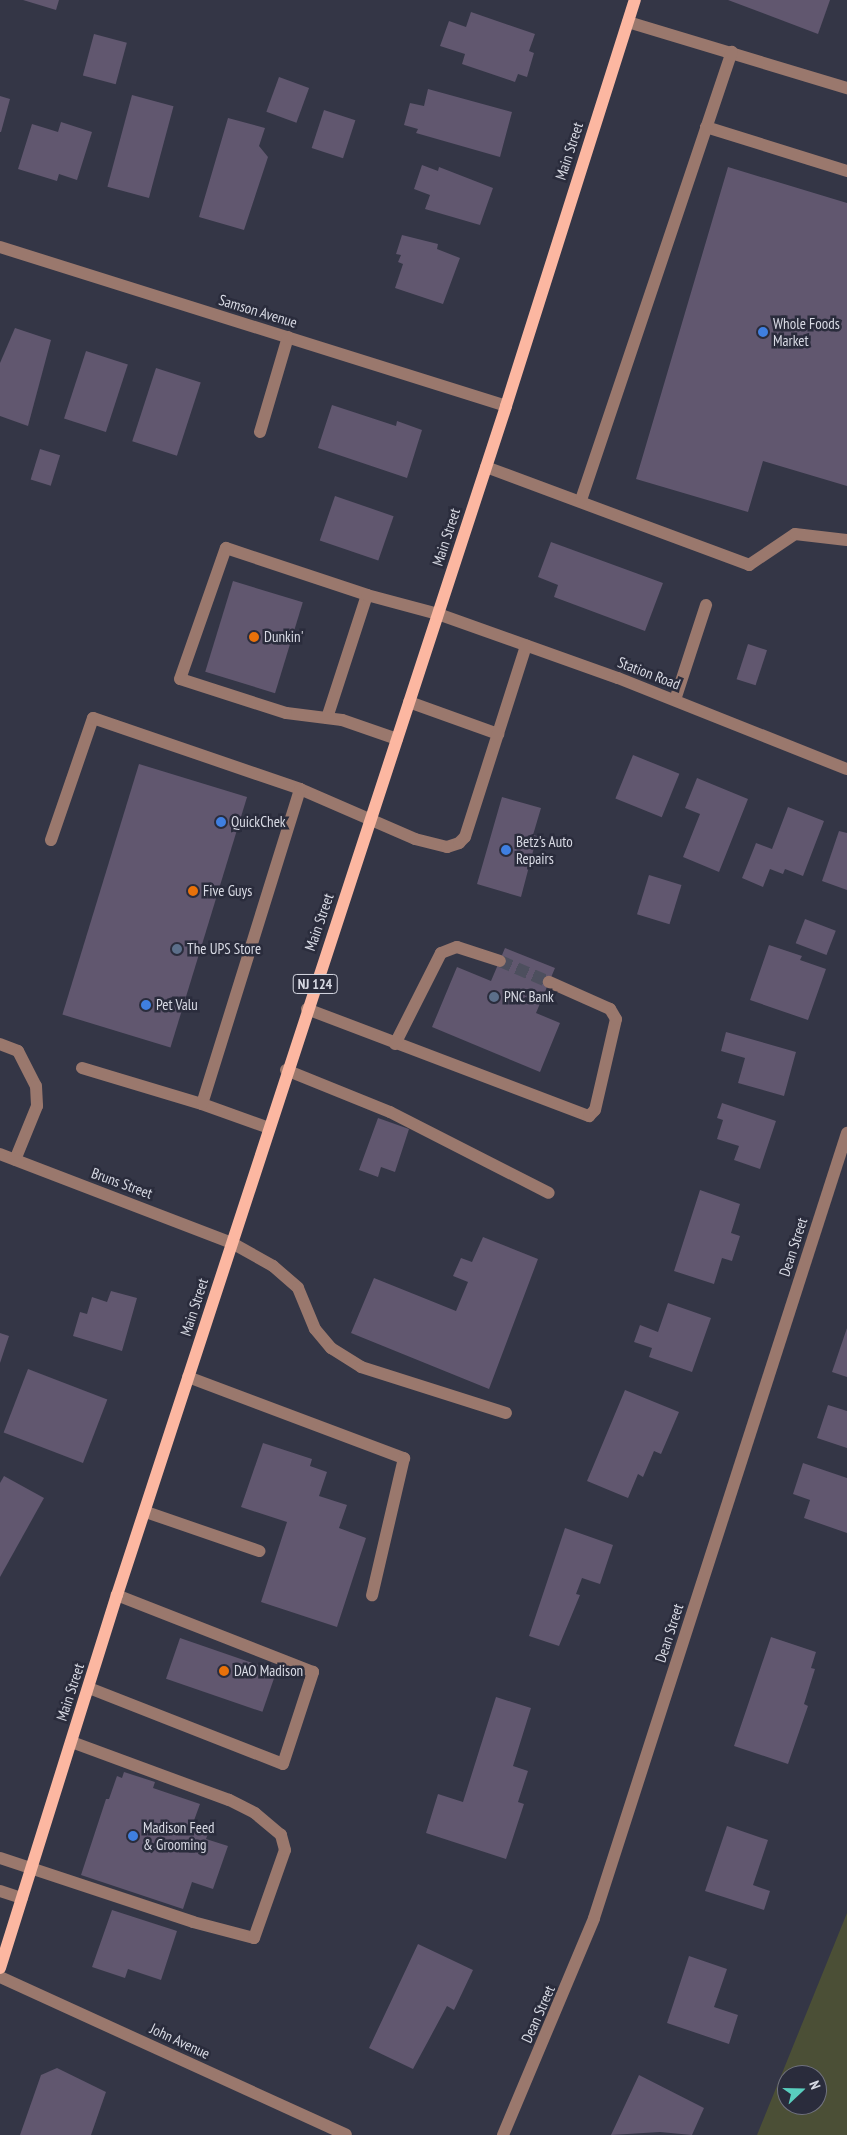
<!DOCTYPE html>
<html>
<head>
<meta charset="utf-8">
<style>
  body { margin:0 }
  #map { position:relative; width:847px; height:2135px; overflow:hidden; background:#343646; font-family:"PT Sans Narrow",sans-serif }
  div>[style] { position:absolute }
  .green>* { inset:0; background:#4b4f36 }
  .building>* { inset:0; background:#61576f; transform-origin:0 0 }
  .minor-tunnel>* { height:12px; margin-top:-6px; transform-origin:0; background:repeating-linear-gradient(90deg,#4d4f5e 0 12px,transparent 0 18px) }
  .minor>* { height:12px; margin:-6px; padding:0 6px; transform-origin:6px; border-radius:6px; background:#9a786d }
  .major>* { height:12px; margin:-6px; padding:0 6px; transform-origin:6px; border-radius:6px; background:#fcb7a1 }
  .dots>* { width:14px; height:14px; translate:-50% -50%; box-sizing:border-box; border:2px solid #2a2c3c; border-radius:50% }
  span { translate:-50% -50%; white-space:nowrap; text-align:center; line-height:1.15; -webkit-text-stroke:5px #2a2c3c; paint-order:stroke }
  .shield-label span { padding:1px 4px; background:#2a2c3c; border:1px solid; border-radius:4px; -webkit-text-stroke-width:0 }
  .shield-label { font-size:14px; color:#d8dae4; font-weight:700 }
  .street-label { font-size:15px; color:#d8dae4 }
  .poi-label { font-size:15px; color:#d8dae4 }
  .left { translate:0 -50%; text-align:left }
  .north { position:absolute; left:777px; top:2065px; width:50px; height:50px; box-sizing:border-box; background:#2a2c3c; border:1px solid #70727f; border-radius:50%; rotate:69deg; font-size:14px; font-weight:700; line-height:20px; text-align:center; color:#d8dae4 }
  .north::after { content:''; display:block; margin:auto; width:18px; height:22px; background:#59cebe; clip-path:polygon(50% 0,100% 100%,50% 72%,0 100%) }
</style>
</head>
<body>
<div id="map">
  <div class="green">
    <div style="clip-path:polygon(evenodd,847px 1913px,847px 2135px,757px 2135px,847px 1913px,787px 2075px,817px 2075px,817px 2105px,787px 2105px,787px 2075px)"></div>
  </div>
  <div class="building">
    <div style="clip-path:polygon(23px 0,59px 0,56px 10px)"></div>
    <div style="clip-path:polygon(728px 0,830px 0,818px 34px)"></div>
    <div style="clip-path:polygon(471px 12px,535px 34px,529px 51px,534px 53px,527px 77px,518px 74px,515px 82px,462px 64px,465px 54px,440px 46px,449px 21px,466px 27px)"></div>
    <div style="left:94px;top:34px;width:34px;height:43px;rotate:15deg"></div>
    <div style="left:279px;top:77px;width:32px;height:37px;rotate:20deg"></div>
    <div style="clip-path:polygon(428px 89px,512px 112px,500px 157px,416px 133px,418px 129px,404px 125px,410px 103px,424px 106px)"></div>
    <div style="left:132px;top:95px;width:43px;height:95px;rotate:15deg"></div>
    <div style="clip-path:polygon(0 96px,10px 99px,1px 132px,0 132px)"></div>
    <div style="left:324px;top:110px;width:33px;height:40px;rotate:18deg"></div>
    <div style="clip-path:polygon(228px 118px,265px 128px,259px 146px,268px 157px,244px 230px,199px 217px)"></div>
    <div style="clip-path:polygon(61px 122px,92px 132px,77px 180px,59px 174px,57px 181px,18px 169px,32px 124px,58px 132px)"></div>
    <div style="clip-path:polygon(422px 165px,438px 171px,439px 167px,493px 188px,480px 225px,425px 209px,430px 195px,414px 189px)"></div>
    <div style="clip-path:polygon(728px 167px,847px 203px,847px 486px,763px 461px,748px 512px,636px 479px)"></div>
    <div style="clip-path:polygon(402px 235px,438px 244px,437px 249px,460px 258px,443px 304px,395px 288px,403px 264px,398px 262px,401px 255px,396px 254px)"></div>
    <div style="clip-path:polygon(15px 328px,51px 340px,28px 426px,0 416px,0 363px)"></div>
    <div style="left:86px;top:351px;width:44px;height:71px;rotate:18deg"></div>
    <div style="left:156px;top:368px;width:47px;height:77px;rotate:18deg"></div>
    <div style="clip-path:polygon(332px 405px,396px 426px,397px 421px,422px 430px,407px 478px,318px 448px)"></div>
    <div style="left:40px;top:449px;width:21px;height:32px;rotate:17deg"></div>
    <div style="left:335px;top:496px;width:62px;height:47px;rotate:19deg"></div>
    <div style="clip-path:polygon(551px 542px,663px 583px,645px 631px,554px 597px,558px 585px,538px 577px)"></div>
    <div style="left:233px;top:581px;width:73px;height:95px;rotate:17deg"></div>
    <div style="left:748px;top:644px;width:20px;height:37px;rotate:18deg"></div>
    <div style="left:633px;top:755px;width:50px;height:47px;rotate:22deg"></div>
    <div style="left:139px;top:764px;width:113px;height:262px;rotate:17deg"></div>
    <div style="clip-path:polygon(697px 778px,748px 799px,719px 872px,683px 857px,700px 814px,685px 808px)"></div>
    <div style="clip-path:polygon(502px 797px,541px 808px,533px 835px,537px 836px,521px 897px,477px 884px)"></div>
    <div style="clip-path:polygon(788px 807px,824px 821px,803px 876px,785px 869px,783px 874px,770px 869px,763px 887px,742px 878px,756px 843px,772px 849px)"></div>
    <div style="clip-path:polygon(839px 831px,847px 833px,847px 890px,822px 881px)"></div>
    <div style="left:649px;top:875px;width:34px;height:41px;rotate:17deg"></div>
    <div style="left:805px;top:919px;width:33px;height:26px;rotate:21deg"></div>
    <div style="clip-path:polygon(769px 945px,802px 956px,800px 960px,826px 969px,808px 1020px,750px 1000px)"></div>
    <div style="clip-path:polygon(505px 948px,555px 968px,536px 1013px,560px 1023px,540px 1072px,432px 1027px,457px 967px,491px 981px)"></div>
    <div style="clip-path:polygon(726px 1032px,796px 1052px,784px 1096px,738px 1083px,745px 1058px,721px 1051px)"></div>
    <div style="clip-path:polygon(722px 1103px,776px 1121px,760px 1169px,734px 1160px,739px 1146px,717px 1139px,723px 1120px,717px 1118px)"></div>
    <div style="clip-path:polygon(378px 1118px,409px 1129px,395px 1172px,381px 1167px,378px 1177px,359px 1170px)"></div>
    <div style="clip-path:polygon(700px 1190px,740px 1204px,731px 1233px,740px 1236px,732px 1261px,722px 1258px,714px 1284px,674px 1271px)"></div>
    <div style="clip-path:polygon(483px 1237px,538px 1259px,489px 1389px,351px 1333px,374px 1278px,456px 1311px,468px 1282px,453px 1276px,461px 1258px,472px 1262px)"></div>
    <div style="clip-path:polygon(111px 1291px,137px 1298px,122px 1351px,73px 1336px,80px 1312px,87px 1314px,92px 1297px,107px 1302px)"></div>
    <div style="clip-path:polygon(668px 1303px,711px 1318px,692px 1372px,649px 1357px,652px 1348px,634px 1342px,640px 1325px,658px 1332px)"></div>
    <div style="clip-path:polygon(847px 1328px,847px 1377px,832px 1372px)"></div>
    <div style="clip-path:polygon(0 1333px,9px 1336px,0 1363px)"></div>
    <div style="left:28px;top:1369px;width:85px;height:68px;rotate:21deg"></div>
    <div style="clip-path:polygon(625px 1390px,679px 1412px,661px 1454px,654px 1451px,643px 1477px,638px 1474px,628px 1498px,587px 1481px)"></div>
    <div style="clip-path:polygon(828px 1405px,847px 1411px,847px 1448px,817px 1438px)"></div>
    <div style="clip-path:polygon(263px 1443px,312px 1459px,310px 1466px,327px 1472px,319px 1496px,347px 1505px,339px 1528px,366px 1538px,337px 1627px,261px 1602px,287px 1522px,241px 1507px)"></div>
    <div style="clip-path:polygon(803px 1463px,847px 1478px,847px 1533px,804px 1518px,810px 1500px,793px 1494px)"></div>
    <div style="clip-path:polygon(4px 1476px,44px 1498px,0 1577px,0 1483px)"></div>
    <div style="clip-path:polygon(565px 1528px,613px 1545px,600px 1584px,582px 1578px,576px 1594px,580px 1595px,559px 1646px,529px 1636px)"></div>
    <div style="clip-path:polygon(771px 1637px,816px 1652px,811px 1668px,815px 1669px,804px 1704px,808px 1706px,788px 1764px,734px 1746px)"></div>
    <div style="left:180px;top:1638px;width:102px;height:43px;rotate:19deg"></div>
    <div style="clip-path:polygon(496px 1697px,531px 1708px,513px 1766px,528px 1771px,518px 1802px,524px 1804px,506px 1859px,426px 1833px,438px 1794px,463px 1802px)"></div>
    <div style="clip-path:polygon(124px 1772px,155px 1782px,153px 1788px,200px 1804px,192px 1826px,209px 1831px,206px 1839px,228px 1846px,213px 1889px,192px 1882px,183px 1909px,81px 1875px,106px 1799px,109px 1799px,117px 1776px,122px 1778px)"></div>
    <div style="clip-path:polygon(727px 1826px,768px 1840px,753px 1885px,770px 1891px,764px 1910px,705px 1891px)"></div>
    <div style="clip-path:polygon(112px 1910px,177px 1931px,161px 1980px,128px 1969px,125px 1978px,92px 1967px)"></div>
    <div style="clip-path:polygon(418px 1944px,473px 1970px,454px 2010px,447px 2006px,413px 2069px,369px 2048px)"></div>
    <div style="clip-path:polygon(689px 1956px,727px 1969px,714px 2007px,738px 2015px,729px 2044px,667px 2023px)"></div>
    <div style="clip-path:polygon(57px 2068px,106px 2092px,91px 2135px,20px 2135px,41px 2075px)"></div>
    <div style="clip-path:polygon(639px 2075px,704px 2108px,692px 2135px,660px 2132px,611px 2135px)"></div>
  </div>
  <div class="minor-tunnel">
    <div style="left:500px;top:961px;width:53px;rotate:23.2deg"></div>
  </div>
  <div class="minor">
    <div style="left:628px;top:22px;width:229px;rotate:16.8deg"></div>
    <div style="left:706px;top:127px;width:148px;rotate:17.3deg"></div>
    <div style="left:0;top:247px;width:530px;rotate:17.44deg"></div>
    <div style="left:260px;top:432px;width:99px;rotate:-73.6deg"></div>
    <div style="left:486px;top:467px;width:281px;rotate:20.4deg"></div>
    <div style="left:749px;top:565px;width:55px;rotate:-34deg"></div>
    <div style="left:795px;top:534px;width:52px;rotate:6.6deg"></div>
    <div style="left:581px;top:500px;width:473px;rotate:-71.4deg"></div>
    <div style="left:675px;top:700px;width:100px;rotate:-71.9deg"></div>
    <div style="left:409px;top:702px;width:95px;rotate:19.8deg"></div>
    <div style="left:327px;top:718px;width:129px;rotate:-72deg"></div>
    <div style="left:397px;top:739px;width:58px;rotate:-160.9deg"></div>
    <div style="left:342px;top:720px;width:56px;rotate:-172.9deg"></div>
    <div style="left:286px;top:713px;width:111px;rotate:-162.2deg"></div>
    <div style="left:180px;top:679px;width:139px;rotate:-70.7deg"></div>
    <div style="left:226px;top:548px;width:149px;rotate:18.4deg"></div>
    <div style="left:367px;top:595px;width:73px;rotate:15deg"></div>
    <div style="left:438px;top:614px;width:191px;rotate:19.6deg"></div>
    <div style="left:618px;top:678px;width:246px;rotate:21.7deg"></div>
    <div style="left:51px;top:840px;width:129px;rotate:-71deg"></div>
    <div style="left:93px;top:718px;width:219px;rotate:18.9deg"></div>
    <div style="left:300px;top:789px;width:125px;rotate:23.5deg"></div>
    <div style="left:415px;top:839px;width:33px;rotate:14deg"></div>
    <div style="left:447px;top:847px;width:13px;rotate:-18deg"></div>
    <div style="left:459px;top:843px;width:8px;rotate:-45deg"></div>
    <div style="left:465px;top:837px;width:201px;rotate:-72.3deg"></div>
    <div style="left:307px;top:1009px;width:302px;rotate:20.8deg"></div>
    <div style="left:589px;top:1116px;width:8px;rotate:-45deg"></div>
    <div style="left:595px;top:1110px;width:93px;rotate:-77deg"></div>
    <div style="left:616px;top:1019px;width:12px;rotate:-121deg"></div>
    <div style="left:610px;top:1009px;width:67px;rotate:-156.1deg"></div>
    <div style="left:0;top:1044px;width:19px;rotate:21deg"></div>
    <div style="left:18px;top:1051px;width:39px;rotate:63deg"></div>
    <div style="left:36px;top:1086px;width:20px;rotate:87deg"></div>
    <div style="left:37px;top:1106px;width:58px;rotate:112.2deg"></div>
    <div style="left:395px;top:1044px;width:102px;rotate:-63.2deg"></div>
    <div style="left:441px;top:953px;width:17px;rotate:-21deg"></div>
    <div style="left:457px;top:947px;width:45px;rotate:18deg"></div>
    <div style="left:82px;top:1068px;width:125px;rotate:16.7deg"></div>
    <div style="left:202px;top:1104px;width:71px;rotate:19.7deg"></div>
    <div style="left:286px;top:1070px;width:112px;rotate:22deg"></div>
    <div style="left:390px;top:1112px;width:178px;rotate:27deg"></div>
    <div style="left:202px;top:1104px;width:330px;rotate:-72.7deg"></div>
    <div style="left:0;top:1154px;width:248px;rotate:21deg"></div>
    <div style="left:232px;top:1243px;width:47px;rotate:29.3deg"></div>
    <div style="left:273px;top:1266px;width:33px;rotate:41deg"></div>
    <div style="left:298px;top:1288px;width:44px;rotate:67.5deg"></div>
    <div style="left:315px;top:1329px;width:25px;rotate:50deg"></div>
    <div style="left:331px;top:1348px;width:36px;rotate:32deg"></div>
    <div style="left:361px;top:1367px;width:152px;rotate:17.6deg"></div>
    <div style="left:188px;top:1377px;width:231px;rotate:20.6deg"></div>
    <div style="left:404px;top:1458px;width:141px;rotate:103.1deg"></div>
    <div style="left:146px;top:1512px;width:120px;rotate:19deg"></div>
    <div style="left:89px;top:1688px;width:208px;rotate:21.4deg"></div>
    <div style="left:283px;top:1764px;width:97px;rotate:-71.9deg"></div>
    <div style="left:313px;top:1672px;width:211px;rotate:-158.6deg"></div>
    <div style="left:0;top:1858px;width:203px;rotate:18.3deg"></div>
    <div style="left:193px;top:1922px;width:63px;rotate:14.7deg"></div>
    <div style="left:254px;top:1938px;width:93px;rotate:-70.6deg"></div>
    <div style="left:285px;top:1850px;width:16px;rotate:-105deg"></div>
    <div style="left:281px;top:1835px;width:34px;rotate:-140deg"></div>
    <div style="left:255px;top:1813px;width:29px;rotate:-153deg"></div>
    <div style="left:229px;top:1800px;width:168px;rotate:-159.8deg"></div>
    <div style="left:0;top:1891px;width:23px;rotate:18deg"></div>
    <div style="left:0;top:1977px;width:380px;rotate:24.5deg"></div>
    <div style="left:503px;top:2135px;width:235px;rotate:-67.2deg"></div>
    <div style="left:594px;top:1918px;width:825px;rotate:-72.14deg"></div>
  </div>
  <div class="major">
    <div style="left:0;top:1968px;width:391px;rotate:-72.6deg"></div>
    <div style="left:117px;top:1595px;width:1251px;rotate:-71.88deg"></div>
    <div style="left:506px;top:406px;width:426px;rotate:-72.4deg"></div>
  </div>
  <div class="dots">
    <div style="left:763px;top:332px;background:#3f7fe0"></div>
    <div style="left:254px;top:637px;background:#e8710a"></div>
    <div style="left:221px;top:822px;background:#3f7fe0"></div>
    <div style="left:506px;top:850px;background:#3f7fe0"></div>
    <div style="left:193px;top:891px;background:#e8710a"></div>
    <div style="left:177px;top:949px;background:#5c6f8a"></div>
    <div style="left:494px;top:997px;background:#5c6f8a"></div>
    <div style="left:146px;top:1005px;background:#3f7fe0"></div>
    <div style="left:224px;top:1671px;background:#e8710a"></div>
    <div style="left:133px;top:1836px;background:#3f7fe0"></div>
  </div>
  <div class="shield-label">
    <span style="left:315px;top:984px">NJ 124</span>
  </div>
  <div class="street-label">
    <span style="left:569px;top:151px;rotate:-72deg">Main Street</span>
    <span style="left:258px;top:311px;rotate:17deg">Samson Avenue</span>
    <span style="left:446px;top:537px;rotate:-72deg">Main Street</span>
    <span style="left:649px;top:673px;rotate:21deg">Station Road</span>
    <span style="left:319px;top:922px;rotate:-71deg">Main Street</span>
    <span style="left:122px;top:1183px;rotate:20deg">Bruns Street</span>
    <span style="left:793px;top:1247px;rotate:-72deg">Dean Street</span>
    <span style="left:194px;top:1307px;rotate:-72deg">Main Street</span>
    <span style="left:669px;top:1633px;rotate:-72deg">Dean Street</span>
    <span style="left:70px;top:1692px;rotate:-72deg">Main Street</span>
    <span style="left:538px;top:2014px;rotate:-66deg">Dean Street</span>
    <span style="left:180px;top:2041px;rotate:25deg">John Avenue</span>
  </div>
  <div class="poi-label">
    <span class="left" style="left:773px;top:332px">Whole Foods<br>Market</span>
    <span class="left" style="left:264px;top:637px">Dunkin'</span>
    <span class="left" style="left:231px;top:822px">QuickChek</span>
    <span class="left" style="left:516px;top:850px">Betz's Auto<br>Repairs</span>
    <span class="left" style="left:203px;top:891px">Five Guys</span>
    <span class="left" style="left:187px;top:949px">The UPS Store</span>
    <span class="left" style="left:504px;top:997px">PNC Bank</span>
    <span class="left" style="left:156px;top:1005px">Pet Valu</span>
    <span class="left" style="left:234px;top:1671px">DAO Madison</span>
    <span class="left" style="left:143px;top:1836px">Madison Feed<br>&amp; Grooming</span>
  </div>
  <div class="north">N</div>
</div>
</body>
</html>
